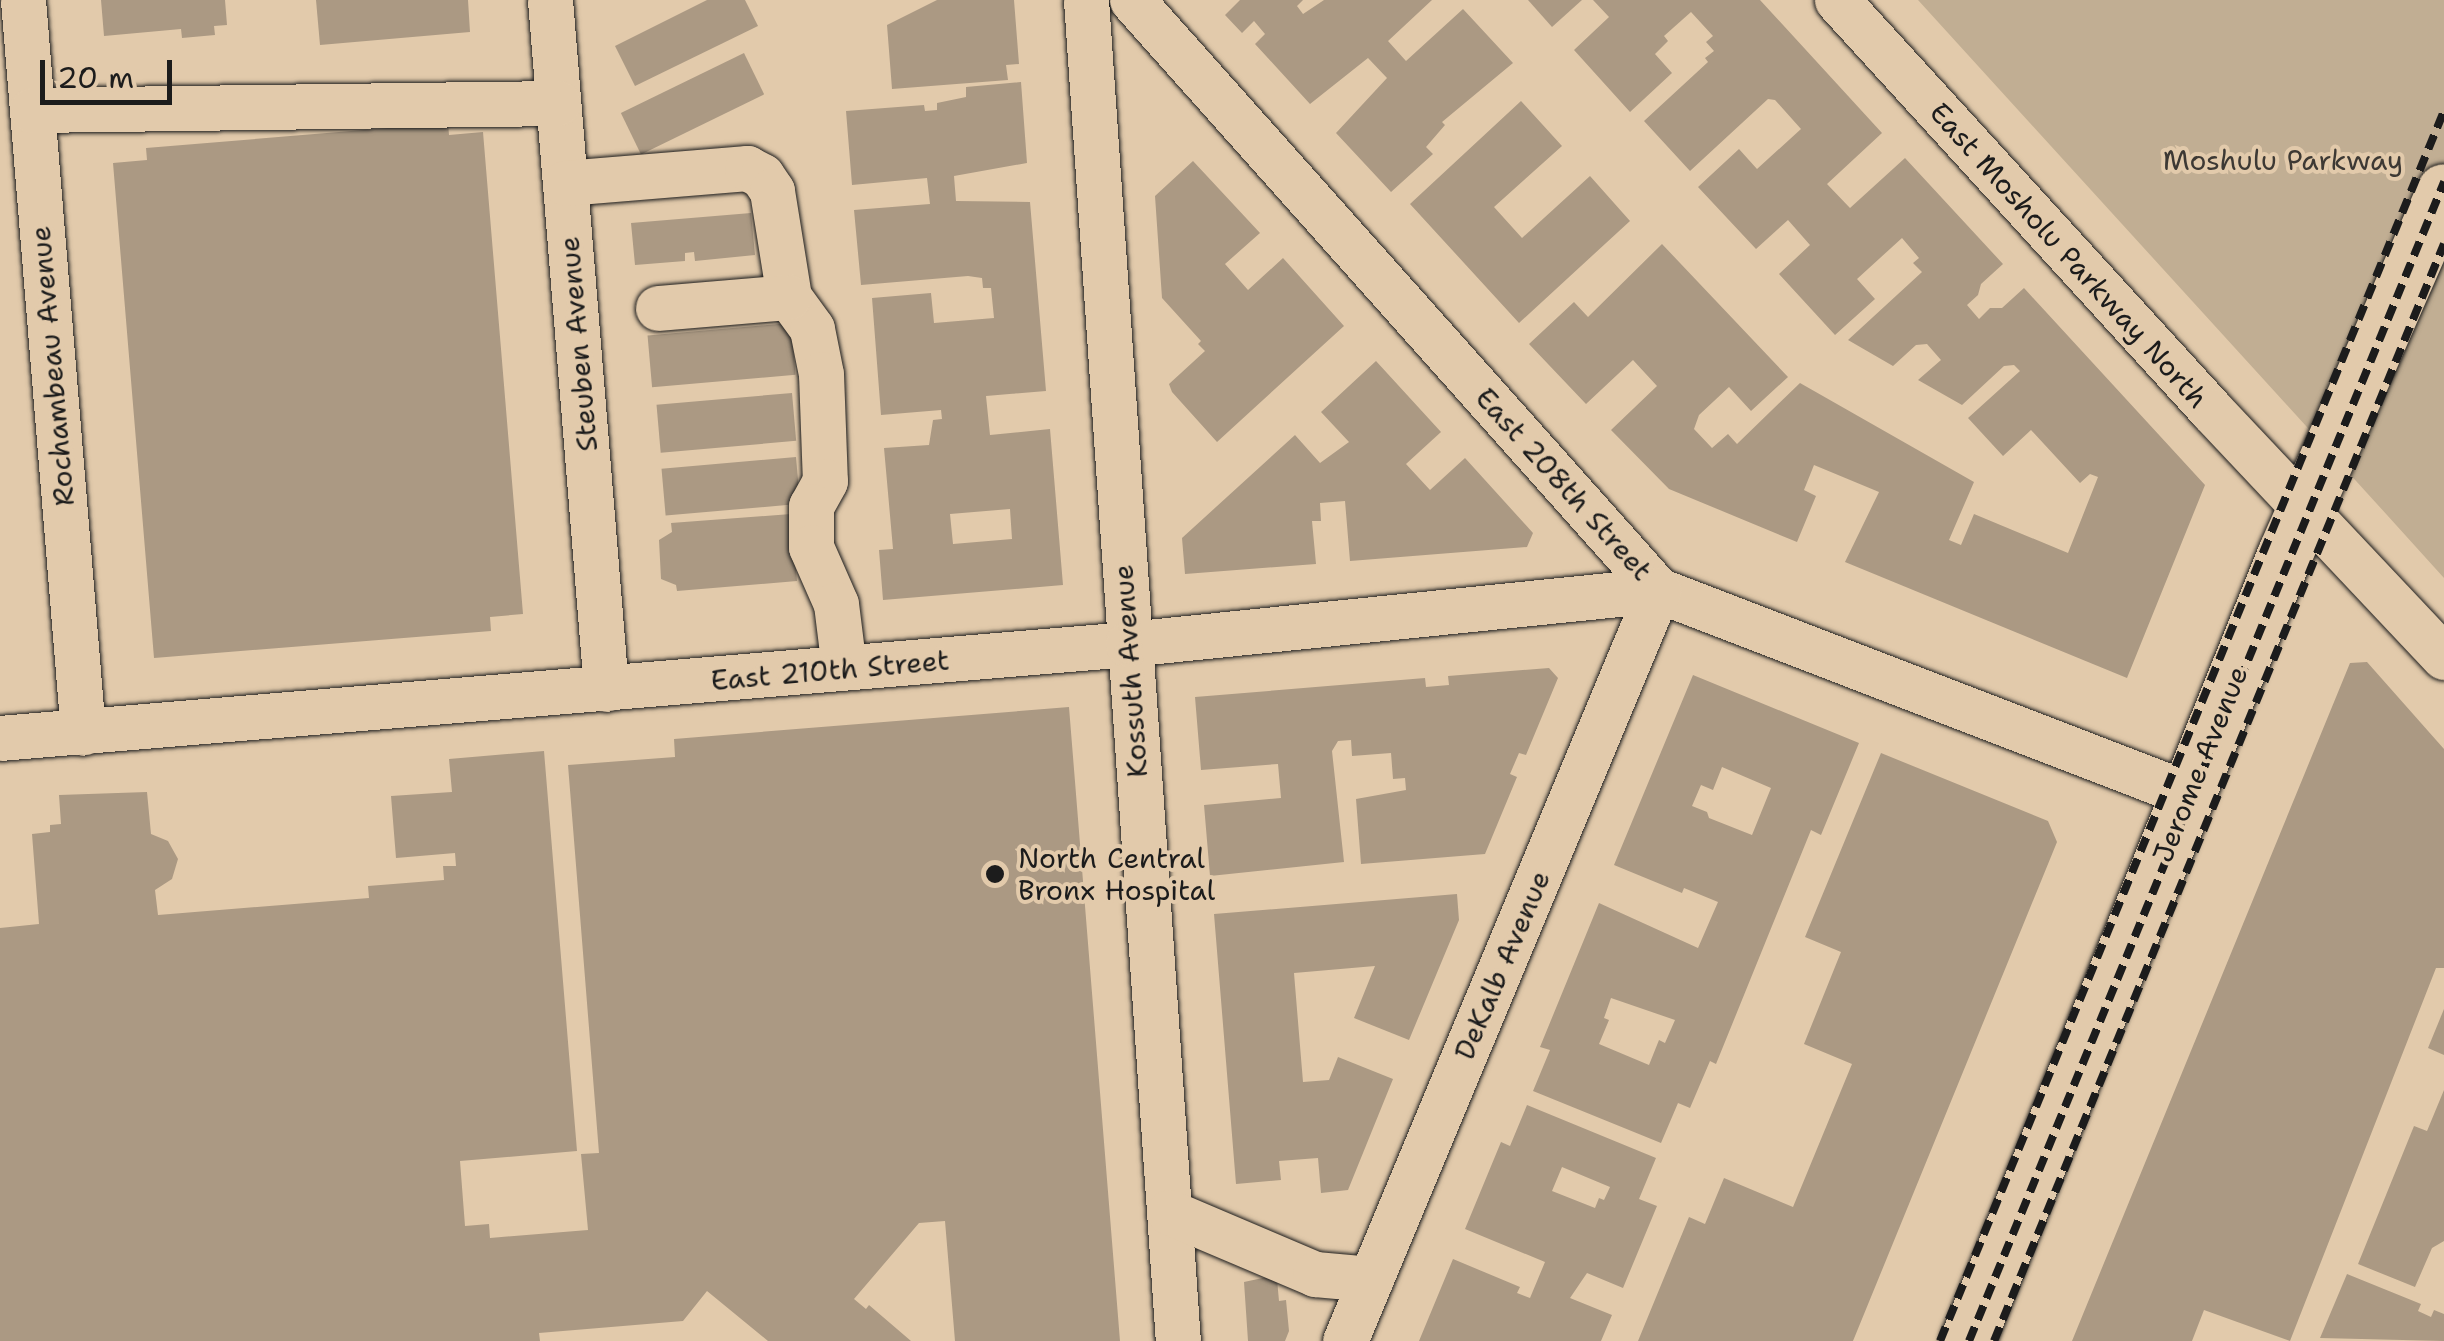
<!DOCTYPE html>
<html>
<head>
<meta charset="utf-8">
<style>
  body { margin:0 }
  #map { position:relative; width:2444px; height:1341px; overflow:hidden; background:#e2caab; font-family:"Shantell Sans",sans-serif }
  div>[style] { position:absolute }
  .green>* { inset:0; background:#c1ae93 }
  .building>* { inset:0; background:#ab9983; transform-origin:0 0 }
  .roads { filter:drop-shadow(0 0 2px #1c1c1c) drop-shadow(0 0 2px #1c1c1c) }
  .minor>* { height:45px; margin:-22.5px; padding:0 22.5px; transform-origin:22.5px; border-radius:22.5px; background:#e2caab }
  .major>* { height:55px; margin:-27.5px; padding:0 27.5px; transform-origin:27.5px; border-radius:27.5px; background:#e2caab }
  .rail>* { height:8px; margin-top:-4px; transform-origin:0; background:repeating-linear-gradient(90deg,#1c1c1c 0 15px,transparent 0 23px) }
  .dots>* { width:28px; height:28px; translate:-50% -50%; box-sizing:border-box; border:5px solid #e2caab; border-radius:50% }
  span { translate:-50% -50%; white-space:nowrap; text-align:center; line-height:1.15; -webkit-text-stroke:8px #e2caab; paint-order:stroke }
  .park-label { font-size:28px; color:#3d3934 }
  .street-label { font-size:28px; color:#1c1c1c }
  .poi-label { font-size:28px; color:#1c1c1c }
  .left { translate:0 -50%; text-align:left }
  .scale { position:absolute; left:40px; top:60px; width:132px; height:45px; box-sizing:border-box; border:5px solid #1c1c1c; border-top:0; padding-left:12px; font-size:30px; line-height:35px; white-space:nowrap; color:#1c1c1c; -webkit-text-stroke:8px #e2caab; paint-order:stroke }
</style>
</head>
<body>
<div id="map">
  <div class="green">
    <div style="clip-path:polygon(1918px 0,2444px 0,2444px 578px,2387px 515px)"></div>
  </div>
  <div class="building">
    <div style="clip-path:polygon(101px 0,225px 0,227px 25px,214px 26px,215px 35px,182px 38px,181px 29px,104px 36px)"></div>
    <div style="clip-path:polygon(316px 0,468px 0,470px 32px,320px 45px)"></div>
    <div style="clip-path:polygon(707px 0,745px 0,758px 26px,635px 86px,615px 46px)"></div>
    <div style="clip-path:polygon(937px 0,1014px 0,1019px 64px,1006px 65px,1008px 80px,892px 89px,887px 25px)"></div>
    <div style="clip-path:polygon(1240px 0,1303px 0,1297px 6px,1303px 14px,1324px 0,1432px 0,1388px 41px,1406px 61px,1463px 9px,1513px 63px,1442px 122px,1445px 125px,1426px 147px,1433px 154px,1391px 192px,1336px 133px,1387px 78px,1368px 58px,1310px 104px,1255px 44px,1265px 34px,1254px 21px,1242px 33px,1225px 15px)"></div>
    <div style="clip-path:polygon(1528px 0,1582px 0,1552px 27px)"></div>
    <div style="clip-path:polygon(1593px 0,1760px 0,1882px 133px,1827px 184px,1850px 208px,1905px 158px,2003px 264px,1981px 284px,1978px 295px,1967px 305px,1979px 319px,1990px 308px,2002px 308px,2024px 288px,2205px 485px,2127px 678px,1845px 562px,1879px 492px,1814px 465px,1804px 490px,1816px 496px,1797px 542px,1669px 489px,1611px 430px,1657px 386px,1633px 360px,1586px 404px,1529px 344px,1574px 302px,1588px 317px,1662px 244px,1788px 377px,1751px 411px,1729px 387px,1699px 415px,1694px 429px,1712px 448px,1728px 434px,1737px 444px,1800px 383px,1974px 482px,1949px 540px,1961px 545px,1974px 514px,2068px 553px,2098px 477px,2090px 474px,2080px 483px,2031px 430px,2003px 456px,1968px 418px,2020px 371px,2014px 365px,2004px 366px,1962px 405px,1918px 380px,1941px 360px,1927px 344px,1916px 345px,1893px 366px,1848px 340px,1922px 272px,1913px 263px,1919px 258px,1902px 238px,1857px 279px,1875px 299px,1835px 335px,1779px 274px,1810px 245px,1788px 220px,1756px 249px,1698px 187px,1739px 149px,1757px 169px,1801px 129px,1775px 100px,1768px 99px,1690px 171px,1644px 121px,1708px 62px,1705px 58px,1714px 51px,1706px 42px,1713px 36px,1691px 12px,1664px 36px,1668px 41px,1655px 54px,1672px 73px,1630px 112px,1574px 50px,1609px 17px)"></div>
    <div style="left:744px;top:53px;width:46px;height:137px;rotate:64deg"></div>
    <div style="clip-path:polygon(evenodd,1021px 82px,1027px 163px,954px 176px,956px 201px,1030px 202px,1046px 391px,986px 396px,990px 435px,1050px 429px,1063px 585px,883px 600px,879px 550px,893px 549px,884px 448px,929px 445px,933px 420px,942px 419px,941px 410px,881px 415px,872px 298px,931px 293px,934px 323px,994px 318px,991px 288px,983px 288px,982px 278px,968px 276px,861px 285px,854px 210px,930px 204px,927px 178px,852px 185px,846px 111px,924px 105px,925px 111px,937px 110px,937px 103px,966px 97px,966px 87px,1021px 82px,1010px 509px,1012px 539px,953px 544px,950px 514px,1010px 509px)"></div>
    <div style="clip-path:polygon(1521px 101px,1562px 146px,1494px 207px,1522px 238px,1590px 176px,1630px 221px,1519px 323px,1410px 204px)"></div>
    <div style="clip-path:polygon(448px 123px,449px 135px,483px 132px,523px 614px,490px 617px,491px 631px,154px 658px,113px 163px,147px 160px,146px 148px)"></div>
    <div style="clip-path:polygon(1193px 161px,1260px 233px,1225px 264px,1248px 290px,1283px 258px,1344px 326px,1217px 442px,1172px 392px,1169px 384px,1205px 351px,1198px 344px,1201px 341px,1162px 298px,1155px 196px)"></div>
    <div style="clip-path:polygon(751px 213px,755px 255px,695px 261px,694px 252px,685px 253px,685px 261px,635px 265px,631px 223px)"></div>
    <div style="left:791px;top:323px;width:52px;height:144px;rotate:85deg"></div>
    <div style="clip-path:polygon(1376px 361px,1441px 432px,1406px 464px,1430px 490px,1465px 458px,1533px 533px,1527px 547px,1350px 561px,1345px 501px,1320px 503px,1321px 521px,1312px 521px,1316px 564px,1185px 574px,1182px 538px,1295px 435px,1320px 463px,1349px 442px,1321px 412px)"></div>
    <div style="left:792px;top:393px;width:48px;height:136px;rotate:85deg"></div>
    <div style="left:796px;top:457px;width:47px;height:135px;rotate:85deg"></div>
    <div style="clip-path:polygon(791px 514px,797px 581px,677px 591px,676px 585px,661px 579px,659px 540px,672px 532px,671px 523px)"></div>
    <div style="clip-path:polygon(2367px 662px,2444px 749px,2444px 968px,2436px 968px,2290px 1341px,2204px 1310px,2192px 1341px,2072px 1341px,2350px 663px)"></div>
    <div style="clip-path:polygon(1549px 668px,1558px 678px,1526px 755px,1519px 753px,1510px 774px,1517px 777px,1485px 854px,1361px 864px,1356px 799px,1406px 790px,1405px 778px,1393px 779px,1391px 753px,1352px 756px,1351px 740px,1338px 741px,1332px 751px,1344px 862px,1210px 876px,1204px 805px,1281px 798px,1278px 764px,1201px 770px,1195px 697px,1425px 678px,1426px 687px,1449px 685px,1448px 676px)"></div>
    <div style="clip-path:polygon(evenodd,1693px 675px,1859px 743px,1821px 835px,1811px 830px,1716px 1064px,1710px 1061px,1690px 1108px,1678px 1103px,1661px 1143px,1533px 1091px,1550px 1050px,1540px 1047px,1599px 903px,1698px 948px,1718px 902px,1684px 888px,1682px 893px,1614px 865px,1693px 675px,1722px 767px,1771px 788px,1752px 835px,1709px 818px,1707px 812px,1692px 806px,1701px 785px,1713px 790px,1722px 767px,1693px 675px,1611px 998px,1675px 1020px,1665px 1043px,1659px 1040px,1649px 1065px,1599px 1044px,1609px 1020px,1604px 1018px,1611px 998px)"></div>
    <div style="clip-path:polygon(1069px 707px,1120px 1341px,955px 1341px,945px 1221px,919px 1223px,854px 1299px,866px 1309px,869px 1305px,911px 1341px,768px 1341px,707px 1291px,683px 1321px,539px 1333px,540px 1341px,0 1341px,0 928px,39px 924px,32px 834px,50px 832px,50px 825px,61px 824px,59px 795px,147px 792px,151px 834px,168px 841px,178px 859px,172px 879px,155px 890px,158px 915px,369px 898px,368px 886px,444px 880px,443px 866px,456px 866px,455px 853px,396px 858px,391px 796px,452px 792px,449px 759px,544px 751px,577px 1151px,460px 1161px,465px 1226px,489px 1224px,490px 1238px,588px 1230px,581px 1154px,599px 1153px,568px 765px,675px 757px,674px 739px)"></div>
    <div style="clip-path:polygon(1881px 753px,2048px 821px,2057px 842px,1853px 1341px,1638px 1341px,1689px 1217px,1705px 1224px,1724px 1178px,1793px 1207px,1852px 1064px,1804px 1044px,1841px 952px,1805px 937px)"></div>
    <div style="clip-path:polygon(1457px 894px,1459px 920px,1409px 1040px,1354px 1018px,1375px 966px,1294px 973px,1303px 1082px,1329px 1080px,1338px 1057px,1393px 1079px,1348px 1190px,1321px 1193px,1318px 1158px,1279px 1161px,1281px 1180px,1236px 1184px,1214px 914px)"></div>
    <div style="clip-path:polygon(2444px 1009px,2444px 1055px,2428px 1048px)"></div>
    <div style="clip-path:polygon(2444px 1090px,2444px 1241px,2432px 1248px,2415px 1287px,2358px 1264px,2414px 1126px,2427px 1131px)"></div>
    <div style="clip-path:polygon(evenodd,1527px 1105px,1656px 1158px,1639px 1199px,1657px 1206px,1623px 1288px,1587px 1273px,1570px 1298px,1612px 1315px,1601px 1341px,1419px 1341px,1453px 1259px,1520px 1287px,1517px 1293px,1530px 1298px,1545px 1262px,1465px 1229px,1501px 1142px,1510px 1146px,1527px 1105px,1562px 1167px,1610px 1187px,1604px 1200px,1599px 1198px,1595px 1208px,1552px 1191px,1562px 1167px)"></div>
    <div style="clip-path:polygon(2347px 1274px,2421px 1304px,2418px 1311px,2431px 1317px,2434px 1310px,2444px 1314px,2444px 1341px,2320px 1338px)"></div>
    <div style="clip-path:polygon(1272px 1276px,1277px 1279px,1279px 1301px,1286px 1300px,1289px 1331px,1285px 1341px,1248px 1341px,1244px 1282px)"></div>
  </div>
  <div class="roads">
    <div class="minor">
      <div style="left:23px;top:0;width:735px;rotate:85.32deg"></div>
      <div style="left:550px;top:0;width:691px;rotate:85.35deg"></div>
      <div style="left:1086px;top:0;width:1344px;rotate:86.08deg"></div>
      <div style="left:1132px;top:0;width:790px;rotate:48.28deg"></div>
      <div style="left:1658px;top:590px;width:568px;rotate:21.05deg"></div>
      <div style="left:1837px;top:0;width:556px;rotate:47.62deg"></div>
      <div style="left:2212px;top:411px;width:338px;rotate:46.7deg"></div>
      <div style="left:32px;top:110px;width:526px;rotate:-0.76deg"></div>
      <div style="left:565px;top:183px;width:183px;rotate:-4.7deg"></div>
      <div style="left:747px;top:168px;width:17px;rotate:28deg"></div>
      <div style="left:762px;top:176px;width:18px;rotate:56deg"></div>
      <div style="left:772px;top:191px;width:107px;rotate:80.9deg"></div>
      <div style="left:789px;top:297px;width:39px;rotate:54deg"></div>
      <div style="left:812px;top:329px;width:46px;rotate:78.7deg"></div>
      <div style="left:821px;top:374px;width:107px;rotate:87.9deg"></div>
      <div style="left:825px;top:481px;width:29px;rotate:119deg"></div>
      <div style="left:811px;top:506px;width:41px;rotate:90deg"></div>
      <div style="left:811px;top:547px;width:62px;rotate:66.3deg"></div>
      <div style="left:836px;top:604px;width:64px;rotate:82.9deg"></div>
      <div style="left:658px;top:308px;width:131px;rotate:-4.8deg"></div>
      <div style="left:0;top:738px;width:1132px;rotate:-4.76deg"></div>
      <div style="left:1128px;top:644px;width:533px;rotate:-5.82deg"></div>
      <div style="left:1169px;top:1212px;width:159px;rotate:23deg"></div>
      <div style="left:1315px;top:1274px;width:56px;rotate:5.1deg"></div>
      <div style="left:1345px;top:1341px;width:814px;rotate:-67.37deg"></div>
    </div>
    <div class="major">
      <div style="left:1967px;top:1341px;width:850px;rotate:-68.02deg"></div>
      <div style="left:2285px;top:553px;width:395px;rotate:-66.3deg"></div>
    </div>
  </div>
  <div class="rail">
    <div style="left:1940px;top:1341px;width:1329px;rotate:-67.72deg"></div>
    <div style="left:1969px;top:1341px;width:1253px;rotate:-67.71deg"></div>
    <div style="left:1994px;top:1341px;width:1186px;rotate:-67.7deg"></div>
  </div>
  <div class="dots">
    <div style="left:995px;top:874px;background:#1c1c1c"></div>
  </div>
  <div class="park-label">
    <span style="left:2283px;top:160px">Moshulu Parkway</span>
  </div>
  <div class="street-label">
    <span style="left:2069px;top:255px;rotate:48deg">East Mosholu Parkway North</span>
    <span style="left:578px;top:344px;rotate:-95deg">Steuben Avenue</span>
    <span style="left:52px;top:366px;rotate:-95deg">Rochambeau Avenue</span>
    <span style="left:1564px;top:484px;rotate:48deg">East 208th Street</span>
    <span style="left:830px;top:670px;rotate:-5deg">East 210th Street</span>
    <span style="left:1130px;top:671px;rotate:-94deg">Kossuth Avenue</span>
    <span style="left:2200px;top:764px;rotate:-68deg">Jerome Avenue</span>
    <span style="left:1502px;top:965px;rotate:-67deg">DeKalb Avenue</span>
  </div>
  <div class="poi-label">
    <span class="left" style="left:1018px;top:874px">North Central<br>Bronx Hospital</span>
  </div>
  <div class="scale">20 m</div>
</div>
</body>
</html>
